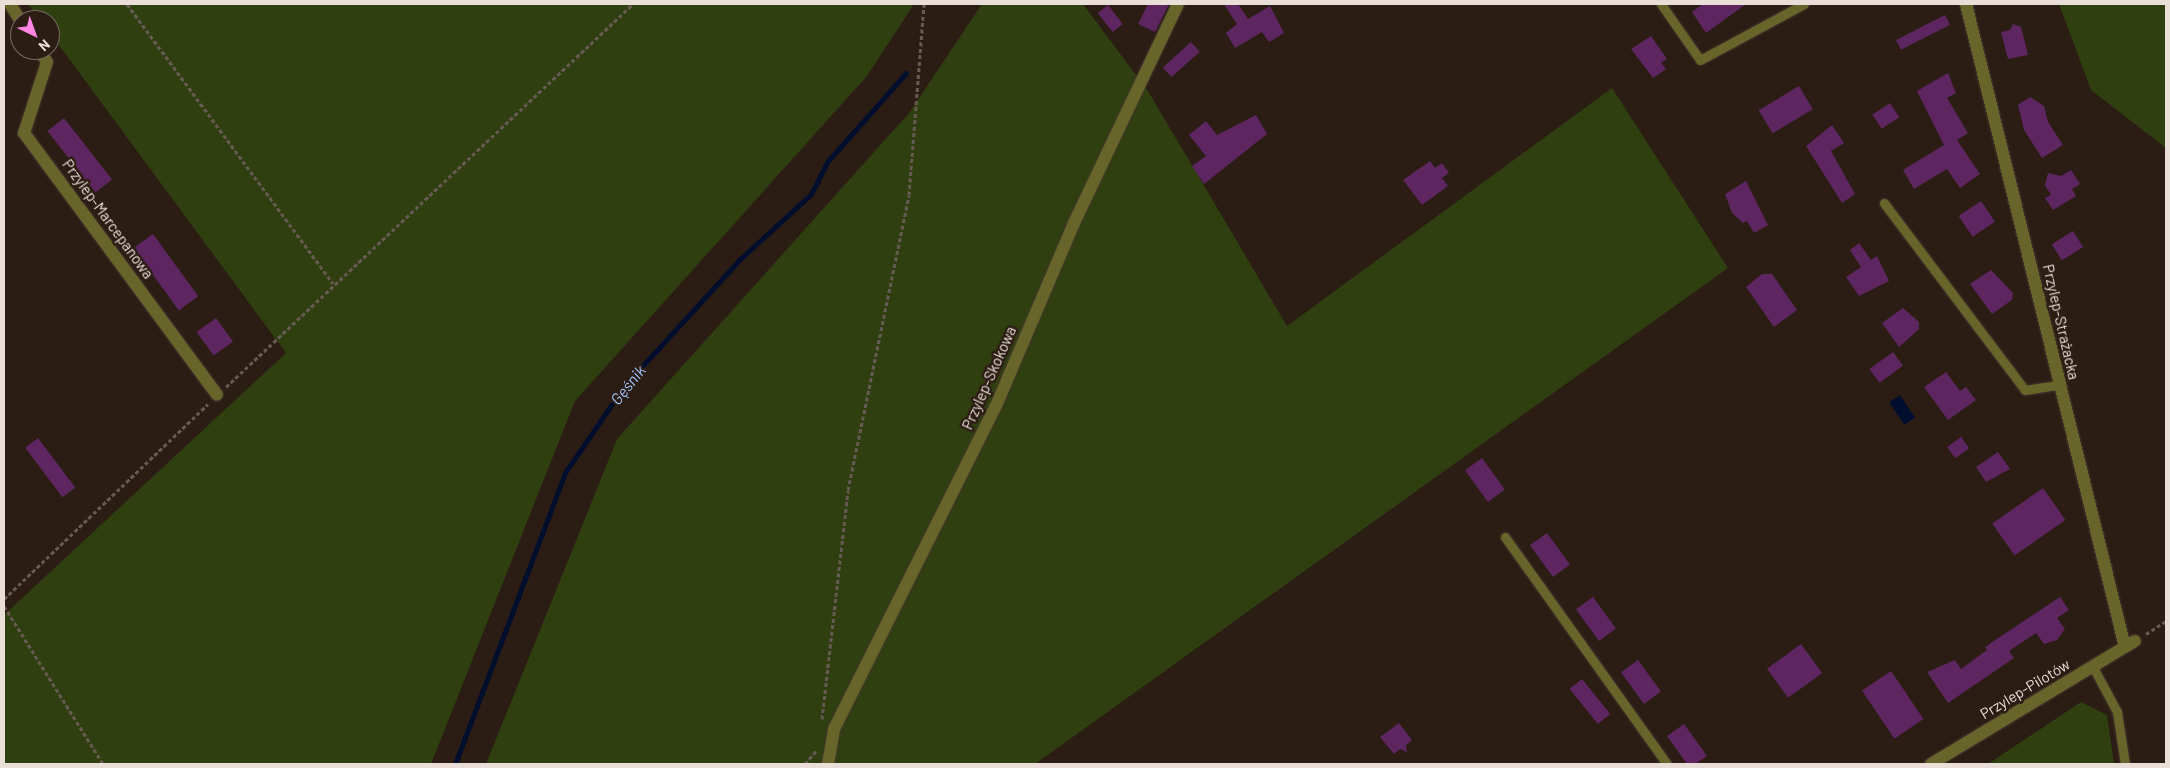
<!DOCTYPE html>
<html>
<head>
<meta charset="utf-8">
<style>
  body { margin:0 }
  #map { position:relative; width:2170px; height:768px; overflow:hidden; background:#2c1d14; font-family:Barlow,sans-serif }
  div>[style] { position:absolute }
  .green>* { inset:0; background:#2f3f10 }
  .water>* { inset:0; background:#000e2e; transform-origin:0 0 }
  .stream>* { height:5px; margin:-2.5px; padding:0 2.5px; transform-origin:2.5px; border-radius:2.5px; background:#000e2e }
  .building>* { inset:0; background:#5d2660; transform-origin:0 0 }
  .path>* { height:3px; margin-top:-1.5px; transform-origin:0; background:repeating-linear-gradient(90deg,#675a52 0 4px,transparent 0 6.5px) }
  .roads { filter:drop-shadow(0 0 1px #46382f) drop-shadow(0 0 1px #46382f) }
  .lane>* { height:9px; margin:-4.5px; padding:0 4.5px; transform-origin:4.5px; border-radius:4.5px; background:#68652b }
  .street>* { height:12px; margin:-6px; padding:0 6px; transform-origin:6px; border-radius:6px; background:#68652b }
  span { translate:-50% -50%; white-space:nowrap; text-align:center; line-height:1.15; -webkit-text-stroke:5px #2c1d14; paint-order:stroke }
  .street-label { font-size:15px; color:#e9dfd8 }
  .water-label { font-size:16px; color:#9dc1f8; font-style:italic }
  .frame { position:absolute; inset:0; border:5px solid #e9dfd8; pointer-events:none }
  .north { position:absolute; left:10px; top:10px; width:50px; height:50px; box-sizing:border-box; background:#2c1d14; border:1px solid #786b62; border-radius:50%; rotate:138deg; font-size:14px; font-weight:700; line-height:20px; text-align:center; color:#e9dfd8 }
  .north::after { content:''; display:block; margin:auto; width:18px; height:22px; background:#fd86e2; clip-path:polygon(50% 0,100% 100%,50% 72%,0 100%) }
</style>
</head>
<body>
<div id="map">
  <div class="green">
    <div style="clip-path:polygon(28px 4px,914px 4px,867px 76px,575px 401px,431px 764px,4px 764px,4px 615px,286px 353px,50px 33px,50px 20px,40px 20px)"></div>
    <div style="clip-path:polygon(982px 4px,1083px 4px,1148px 91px,1287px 326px,1612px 88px,1728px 268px,1035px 764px,486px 764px,617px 439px,909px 113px)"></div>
    <div style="clip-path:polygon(2059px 4px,2166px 4px,2166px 148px,2091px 90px)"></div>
    <div style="clip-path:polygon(2081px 702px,2107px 715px,2114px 764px,1988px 764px)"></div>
  </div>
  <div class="water">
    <div style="left:1900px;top:395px;width:27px;height:13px;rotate:56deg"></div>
  </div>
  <div class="stream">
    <div style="left:455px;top:764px;width:313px;rotate:-69.3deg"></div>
    <div style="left:566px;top:471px;width:104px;rotate:-55.5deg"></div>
    <div style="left:625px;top:385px;width:169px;rotate:-47.6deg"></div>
    <div style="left:739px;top:260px;width:98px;rotate:-42.5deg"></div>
    <div style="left:811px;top:194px;width:36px;rotate:-63deg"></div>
    <div style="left:827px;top:162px;width:119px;rotate:-48.4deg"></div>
  </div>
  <div class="building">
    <div style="clip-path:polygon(1148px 4px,1169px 4px,1155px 32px,1138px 24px)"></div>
    <div style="clip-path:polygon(1224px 4px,1238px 4px,1248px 19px,1270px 6px,1284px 33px,1269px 42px,1262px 32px,1235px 48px,1226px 33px,1237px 24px)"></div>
    <div style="clip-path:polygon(1703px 4px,1746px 4px,1706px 33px,1692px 12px)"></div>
    <div style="left:1108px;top:5px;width:24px;height:13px;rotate:52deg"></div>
    <div style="left:1945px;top:15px;width:11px;height:55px;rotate:63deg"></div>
    <div style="clip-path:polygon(2013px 24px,2021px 27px,2028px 55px,2008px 59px,2001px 32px,2010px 30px)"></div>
    <div style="clip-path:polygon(1651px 36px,1667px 59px,1661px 63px,1666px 69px,1653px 78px,1631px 49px)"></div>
    <div style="left:1191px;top:42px;width:13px;height:38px;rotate:48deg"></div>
    <div style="clip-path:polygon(1948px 73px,1956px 93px,1947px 98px,1968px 133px,1957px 140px,1980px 174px,1960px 188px,1947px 169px,1914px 189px,1903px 170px,1944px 145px,1917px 91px)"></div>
    <div style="left:1799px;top:86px;width:27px;height:47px;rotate:59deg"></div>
    <div style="clip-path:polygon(2030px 97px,2044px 106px,2048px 122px,2063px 145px,2042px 158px,2024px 130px,2018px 105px)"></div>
    <div style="left:1890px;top:103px;width:17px;height:21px;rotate:57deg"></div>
    <div style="clip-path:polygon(1256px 115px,1267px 134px,1204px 184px,1192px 166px,1206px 156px,1189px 135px,1206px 121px,1217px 135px)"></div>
    <div style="left:64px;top:118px;width:78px;height:21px;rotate:52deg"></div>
    <div style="clip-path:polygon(1832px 125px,1844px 143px,1831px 151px,1855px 194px,1842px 203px,1806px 146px)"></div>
    <div style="clip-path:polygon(1430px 161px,1435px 168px,1442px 163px,1449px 173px,1442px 178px,1448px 186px,1422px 205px,1403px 180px)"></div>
    <div style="clip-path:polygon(2071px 170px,2080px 184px,2072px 189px,2076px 196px,2053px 210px,2045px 198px,2051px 195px,2045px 185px,2048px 173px,2061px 176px)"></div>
    <div style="clip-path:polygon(1746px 181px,1768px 225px,1754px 233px,1747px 221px,1743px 223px,1732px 213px,1725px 194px)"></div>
    <div style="left:1981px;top:201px;width:25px;height:27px;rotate:56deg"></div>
    <div style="left:2073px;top:231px;width:19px;height:25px;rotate:58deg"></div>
    <div style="left:153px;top:234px;width:77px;height:24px;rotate:54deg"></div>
    <div style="clip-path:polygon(1859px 243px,1871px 260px,1877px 256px,1889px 281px,1859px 296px,1846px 277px,1861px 267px,1850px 250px)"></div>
    <div style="clip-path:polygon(1991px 270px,2013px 293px,2012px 300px,1992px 314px,1970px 284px)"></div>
    <div style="clip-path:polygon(1762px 274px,1772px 274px,1797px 310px,1774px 327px,1746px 287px)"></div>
    <div style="clip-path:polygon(1903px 308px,1919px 322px,1919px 329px,1899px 347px,1882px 323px)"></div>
    <div style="left:216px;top:318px;width:29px;height:24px;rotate:54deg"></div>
    <div style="left:1893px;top:352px;width:17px;height:29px;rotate:54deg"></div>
    <div style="clip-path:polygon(1946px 372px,1960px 391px,1966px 387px,1976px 400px,1948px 420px,1924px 387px)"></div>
    <div style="left:1961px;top:437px;width:14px;height:17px;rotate:54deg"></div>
    <div style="left:38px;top:438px;width:62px;height:16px;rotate:53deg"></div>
    <div style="clip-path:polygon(1998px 452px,2010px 469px,1986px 482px,1976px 467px)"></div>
    <div style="left:1482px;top:458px;width:39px;height:21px;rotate:54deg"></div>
    <div style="left:2043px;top:488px;width:39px;height:62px;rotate:55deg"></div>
    <div style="left:1547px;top:533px;width:39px;height:21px;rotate:54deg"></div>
    <div style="left:1593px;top:597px;width:39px;height:21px;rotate:54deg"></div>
    <div style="clip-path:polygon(2060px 597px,2069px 610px,2057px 618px,2065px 629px,2057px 640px,2044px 644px,2036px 633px,2009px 651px,2014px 658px,1948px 703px,1927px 672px,1955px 660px,1961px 669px,1987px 650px,1985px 647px)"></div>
    <div style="left:1801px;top:644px;width:36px;height:42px;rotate:54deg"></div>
    <div style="left:1638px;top:660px;width:39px;height:21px;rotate:54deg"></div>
    <div style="left:1891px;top:671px;width:58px;height:35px;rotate:56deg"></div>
    <div style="left:1582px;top:679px;width:45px;height:16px;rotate:51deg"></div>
    <div style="clip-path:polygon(1399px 723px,1412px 740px,1406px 745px,1407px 752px,1400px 749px,1394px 754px,1380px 737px)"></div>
    <div style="clip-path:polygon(1684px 724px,1707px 756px,1695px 764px,1687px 764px,1667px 736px)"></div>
  </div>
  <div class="path">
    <div style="left:127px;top:4px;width:347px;rotate:53.6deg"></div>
    <div style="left:226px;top:387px;width:559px;rotate:-43.26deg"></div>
    <div style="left:4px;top:599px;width:282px;rotate:-43.7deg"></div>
    <div style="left:4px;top:606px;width:186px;rotate:57.9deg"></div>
    <div style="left:2146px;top:634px;width:24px;rotate:-33deg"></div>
    <div style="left:822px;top:719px;width:230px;rotate:-83.5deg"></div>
    <div style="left:848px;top:490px;width:301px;rotate:-78.3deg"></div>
    <div style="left:909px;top:195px;width:192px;rotate:-85.5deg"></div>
    <div style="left:805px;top:764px;width:17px;rotate:-50deg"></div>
  </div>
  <div class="roads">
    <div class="lane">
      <div style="left:1661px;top:4px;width:68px;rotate:55.1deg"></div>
      <div style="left:1700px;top:60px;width:118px;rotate:-28.3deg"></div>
      <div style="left:1884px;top:203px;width:234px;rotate:53deg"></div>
      <div style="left:2025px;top:390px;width:33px;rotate:-9deg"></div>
      <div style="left:1505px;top:537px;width:279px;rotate:54.5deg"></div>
      <div style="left:2093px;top:667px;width:51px;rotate:61.9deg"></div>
      <div style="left:2117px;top:712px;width:53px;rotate:81.3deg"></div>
    </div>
    <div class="street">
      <div style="left:10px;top:4px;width:19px;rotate:58deg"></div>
      <div style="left:1966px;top:4px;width:662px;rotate:76.11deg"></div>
      <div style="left:39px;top:50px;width:14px;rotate:56deg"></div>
      <div style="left:47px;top:62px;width:75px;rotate:107.9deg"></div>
      <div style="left:24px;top:133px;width:325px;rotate:53.6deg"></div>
      <div style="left:828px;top:764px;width:36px;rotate:-80deg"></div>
      <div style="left:834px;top:729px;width:361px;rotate:-63.4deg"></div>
      <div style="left:996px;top:406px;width:199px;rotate:-66.9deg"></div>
      <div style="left:1074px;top:223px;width:242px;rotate:-64.6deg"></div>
      <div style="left:1931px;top:764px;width:238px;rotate:-31.1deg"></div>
    </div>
  </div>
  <div class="street-label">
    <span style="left:108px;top:219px;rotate:54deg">Przylep-Marcepanowa</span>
    <span style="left:2061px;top:322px;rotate:77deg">Przylep-Strażacka</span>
    <span style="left:989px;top:378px;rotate:-66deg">Przylep-Skokowa</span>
    <span style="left:2025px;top:689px;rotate:-31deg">Przylep-Pilotów</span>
  </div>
  <div class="water-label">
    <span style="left:628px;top:385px;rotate:-51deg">Gęśnik</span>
  </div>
  <div class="frame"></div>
  <div class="north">N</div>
</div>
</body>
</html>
